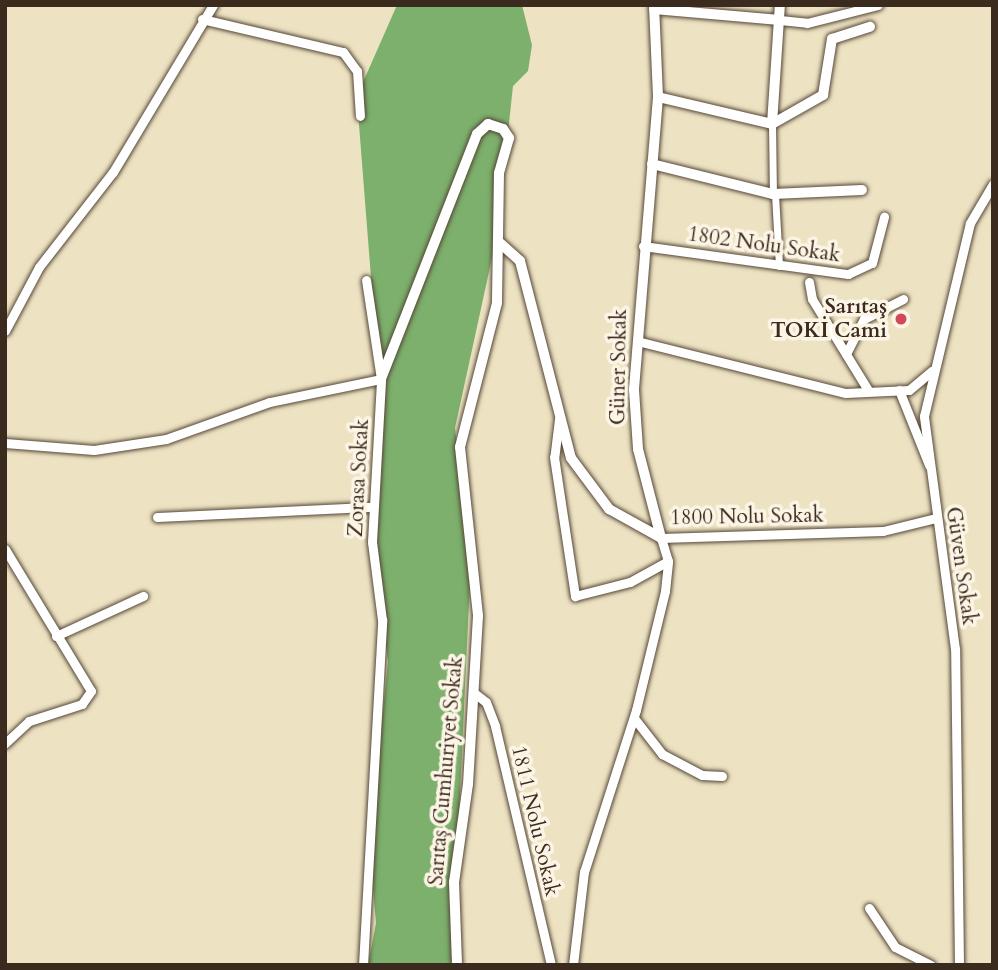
<!DOCTYPE html>
<html>
<head>
<meta charset="utf-8">
<style>
  body { margin:0 }
  #map { position:relative; width:998px; height:970px; overflow:hidden; background:#ede3c3; font-family:Cardo,serif }
  div>[style] { position:absolute }
  .forest>* { inset:0; background:#7cb06c }
  .roads { filter:drop-shadow(0 0 2px #564637) drop-shadow(0 0 2px #564637) }
  .pedestrian>* { height:7px; margin:-3.5px; padding:0 3.5px; transform-origin:3.5px; border-radius:3.5px; background:#fff }
  .minor>* { height:9px; margin:-4.5px; padding:0 4.5px; transform-origin:4.5px; border-radius:4.5px; background:#fff }
  .tertiary>* { height:10px; margin:-5px; padding:0 5px; transform-origin:5px; border-radius:5px; background:#fff }
  .dots>* { width:19px; height:19px; translate:-50% -50%; box-sizing:border-box; border:4px solid #fcf5e5; border-radius:50% }
  span { translate:-50% -50%; white-space:nowrap; text-align:center; line-height:1.15; -webkit-text-stroke:7px #fcf5e5; paint-order:stroke }
  .street-label { font-size:21px; color:#3b2a1e }
  .poi-label { font-size:21px; color:#3b2a1e; font-weight:700 }
  .right { translate:-100% -50%; text-align:right }
  .frame { position:absolute; inset:0; border:7px solid #3b2a1e; pointer-events:none }
</style>
</head>
<body>
<div id="map">
  <div class="forest">
    <div style="clip-path:polygon(397px 5px,522px 5px,532px 45px,528px 71px,513px 86px,497px 235px,455px 428px,471px 560px,452px 965px,368px 965px,376px 923px,369px 843px,388px 662px,371px 521px,381px 405px,358px 112px,360px 89px)"></div>
  </div>
  <div class="roads">
    <div class="pedestrian">
      <div style="left:772px;top:124px;width:70px;rotate:89.2deg"></div>
      <div style="left:775px;top:194px;width:72px;rotate:86.8deg"></div>
    </div>
    <div class="minor">
      <div style="left:202px;top:19px;width:145px;rotate:13.2deg"></div>
      <div style="left:343px;top:52px;width:24px;rotate:54deg"></div>
      <div style="left:357px;top:71px;width:45px;rotate:86.2deg"></div>
      <div style="left:780px;top:20px;width:27px;rotate:6deg"></div>
      <div style="left:807px;top:23px;width:73px;rotate:-14.2deg"></div>
      <div style="left:643px;top:246px;width:207px;rotate:7.8deg"></div>
      <div style="left:848px;top:274px;width:26px;rotate:-25deg"></div>
      <div style="left:872px;top:263px;width:48px;rotate:-75.4deg"></div>
      <div style="left:809px;top:282px;width:17px;rotate:80deg"></div>
      <div style="left:812px;top:299px;width:107px;rotate:58.4deg"></div>
      <div style="left:5px;top:331px;width:72px;rotate:-62deg"></div>
      <div style="left:39px;top:267px;width:120px;rotate:-52.1deg"></div>
      <div style="left:113px;top:172px;width:195px;rotate:-59.1deg"></div>
      <div style="left:637px;top:341px;width:215px;rotate:14deg"></div>
      <div style="left:846px;top:393px;width:63px;rotate:-2.7deg"></div>
      <div style="left:909px;top:390px;width:30px;rotate:-40deg"></div>
      <div style="left:846px;top:354px;width:39px;rotate:-63deg"></div>
      <div style="left:864px;top:319px;width:44px;rotate:-27.1deg"></div>
      <div style="left:899px;top:390px;width:81px;rotate:68.2deg"></div>
      <div style="left:559px;top:419px;width:38px;rotate:97deg"></div>
      <div style="left:554px;top:457px;width:141px;rotate:81.4deg"></div>
      <div style="left:575px;top:596px;width:57px;rotate:-14.3deg"></div>
      <div style="left:630px;top:582px;width:43px;rotate:-28.9deg"></div>
      <div style="left:5px;top:443px;width:89px;rotate:4.5deg"></div>
      <div style="left:94px;top:450px;width:73px;rotate:-8.7deg"></div>
      <div style="left:166px;top:439px;width:110px;rotate:-19.6deg"></div>
      <div style="left:270px;top:402px;width:113px;rotate:-11.7deg"></div>
      <div style="left:157px;top:517px;width:216px;rotate:-2.7deg"></div>
      <div style="left:661px;top:538px;width:222px;rotate:-1.8deg"></div>
      <div style="left:883px;top:531px;width:55px;rotate:-13.8deg"></div>
      <div style="left:5px;top:549px;width:166px;rotate:58.8deg"></div>
      <div style="left:91px;top:691px;width:16px;rotate:125deg"></div>
      <div style="left:82px;top:704px;width:56px;rotate:162.2deg"></div>
      <div style="left:29px;top:721px;width:33px;rotate:137deg"></div>
      <div style="left:56px;top:636px;width:96px;rotate:-24.7deg"></div>
      <div style="left:473px;top:692px;width:16px;rotate:38deg"></div>
      <div style="left:486px;top:702px;width:26px;rotate:69deg"></div>
      <div style="left:495px;top:726px;width:245px;rotate:76.8deg"></div>
      <div style="left:634px;top:718px;width:46px;rotate:52.1deg"></div>
      <div style="left:662px;top:754px;width:45px;rotate:27.7deg"></div>
      <div style="left:702px;top:775px;width:20px;rotate:3deg"></div>
      <div style="left:869px;top:908px;width:47px;rotate:56.3deg"></div>
      <div style="left:895px;top:947px;width:40px;rotate:26.6deg"></div>
      <div style="left:363px;top:965px;width:346px;rotate:-86.8deg"></div>
      <div style="left:382px;top:620px;width:79px;rotate:-97.3deg"></div>
      <div style="left:372px;top:542px;width:163px;rotate:-86.8deg"></div>
      <div style="left:381px;top:379px;width:100px;rotate:-98.6deg"></div>
      <div style="left:573px;top:965px;width:94px;rotate:-83.3deg"></div>
      <div style="left:584px;top:872px;width:170px;rotate:-72.2deg"></div>
      <div style="left:636px;top:710px;width:122px;rotate:-76.3deg"></div>
      <div style="left:665px;top:591px;width:30px;rotate:-84deg"></div>
      <div style="left:668px;top:561px;width:24px;rotate:-107deg"></div>
      <div style="left:959px;top:965px;width:316px;rotate:-90.7deg"></div>
      <div style="left:955px;top:649px;width:235px;rotate:-97.6deg"></div>
      <div style="left:924px;top:416px;width:198px;rotate:-76.6deg"></div>
      <div style="left:970px;top:223px;width:45px;rotate:-59.5deg"></div>
    </div>
    <div class="tertiary">
      <div style="left:654px;top:5px;width:92px;rotate:87.5deg"></div>
      <div style="left:658px;top:97px;width:294px;rotate:94.7deg"></div>
      <div style="left:634px;top:390px;width:59px;rotate:86.1deg"></div>
      <div style="left:638px;top:449px;width:92px;rotate:75.5deg"></div>
      <div style="left:654px;top:9px;width:126px;rotate:5deg"></div>
      <div style="left:658px;top:97px;width:117px;rotate:13.3deg"></div>
      <div style="left:772px;top:124px;width:119px;rotate:-86.2deg"></div>
      <div style="left:772px;top:124px;width:59px;rotate:-29.6deg"></div>
      <div style="left:823px;top:95px;width:57px;rotate:-80.9deg"></div>
      <div style="left:832px;top:39px;width:40px;rotate:-18deg"></div>
      <div style="left:652px;top:164px;width:125px;rotate:13.9deg"></div>
      <div style="left:773px;top:194px;width:89px;rotate:-2.6deg"></div>
      <div style="left:500px;top:243px;width:27px;rotate:42deg"></div>
      <div style="left:520px;top:261px;width:203px;rotate:75.5deg"></div>
      <div style="left:571px;top:458px;width:64px;rotate:53.3deg"></div>
      <div style="left:609px;top:509px;width:60px;rotate:29.1deg"></div>
      <div style="left:381px;top:379px;width:263px;rotate:-68.6deg"></div>
      <div style="left:477px;top:134px;width:15px;rotate:-42deg"></div>
      <div style="left:488px;top:124px;width:16px;rotate:18deg"></div>
      <div style="left:503px;top:129px;width:11px;rotate:56deg"></div>
      <div style="left:509px;top:138px;width:36px;rotate:106deg"></div>
      <div style="left:499px;top:173px;width:130px;rotate:90.9deg"></div>
      <div style="left:497px;top:303px;width:149px;rotate:104.4deg"></div>
      <div style="left:460px;top:447px;width:170px;rotate:83.9deg"></div>
      <div style="left:478px;top:616px;width:168px;rotate:93.4deg"></div>
      <div style="left:468px;top:784px;width:99px;rotate:98.1deg"></div>
      <div style="left:454px;top:882px;width:83px;rotate:87.9deg"></div>
    </div>
  </div>
  <div class="dots">
    <div style="left:901px;top:319px;background:#d1495b"></div>
  </div>
  <div class="street-label">
    <span style="left:764px;top:245px;rotate:8deg">1802 Nolu Sokak</span>
    <span style="left:619px;top:367px;rotate:-89deg">Güner Sokak</span>
    <span style="left:359px;top:478px;rotate:-87deg">Zorasa Sokak</span>
    <span style="left:747px;top:517px;rotate:-1deg">1800 Nolu Sokak</span>
    <span style="left:961px;top:566px;rotate:82deg">Güven Sokak</span>
    <span style="left:446px;top:771px;rotate:-85deg">Sarıtaş Cumhuriyet Sokak</span>
    <span style="left:535px;top:821px;rotate:77deg">1811 Nolu Sokak</span>
  </div>
  <div class="poi-label">
    <span class="right" style="left:887px;top:319px">Sarıtaş<br>TOKİ Cami</span>
  </div>
  <div class="frame"></div>
</div>
</body>
</html>
